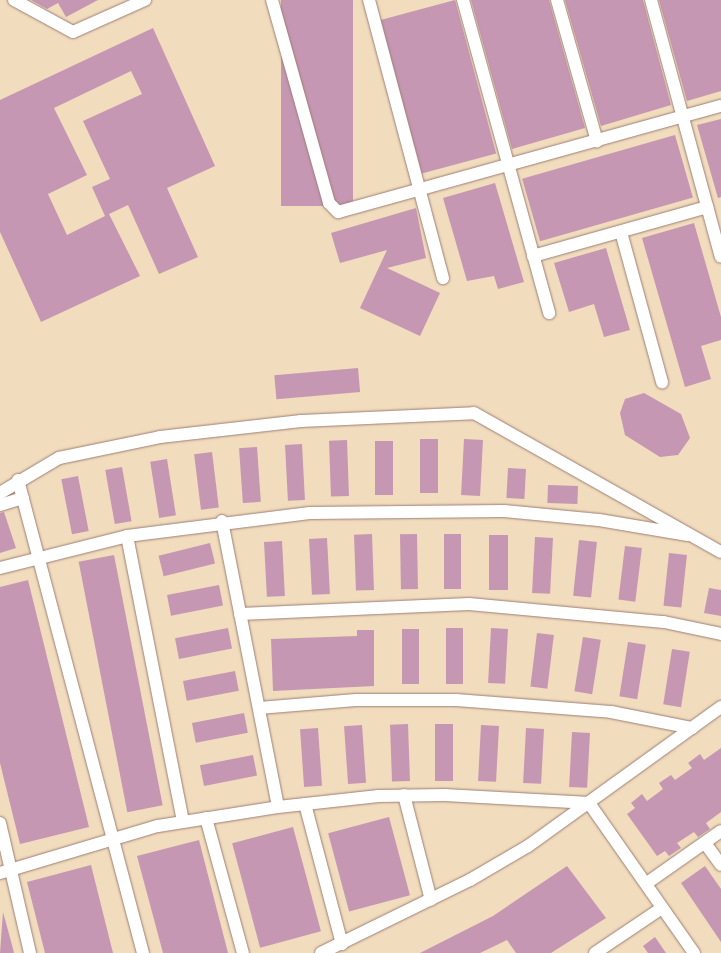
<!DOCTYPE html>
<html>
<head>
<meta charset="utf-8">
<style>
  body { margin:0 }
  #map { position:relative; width:721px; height:953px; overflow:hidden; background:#f1dcbd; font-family:"Old Standard TT",serif }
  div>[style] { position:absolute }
  .building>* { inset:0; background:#c597b2; transform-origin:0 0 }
  .roads { filter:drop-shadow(0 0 1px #9e7e74) drop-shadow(0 0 1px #9e7e74) }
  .minor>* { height:12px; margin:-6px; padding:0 6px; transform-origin:6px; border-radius:6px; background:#fff }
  span { translate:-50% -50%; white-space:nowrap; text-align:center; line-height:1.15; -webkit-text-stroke:4px #f6f6f2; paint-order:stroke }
</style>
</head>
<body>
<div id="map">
  <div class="building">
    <div style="clip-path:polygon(31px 0,98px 0,66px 17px,58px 3px,47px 9px)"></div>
    <div style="left:281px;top:0;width:72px;height:206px"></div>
    <div style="left:455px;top:0;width:159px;height:77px;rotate:75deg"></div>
    <div style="clip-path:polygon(471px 0,549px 0,585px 128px,512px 149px)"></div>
    <div style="clip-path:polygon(565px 0,643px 0,671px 105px,601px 126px)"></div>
    <div style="clip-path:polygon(659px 0,721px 0,721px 91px,687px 101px)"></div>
    <div style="clip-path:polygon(evenodd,153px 28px,215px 166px,167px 188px,198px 257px,159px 274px,128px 205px,109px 214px,140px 276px,41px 322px,0 232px,0 100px,153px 28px,131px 71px,142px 94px,83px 121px,110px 179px,92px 187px,105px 216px,109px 214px,67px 235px,48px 194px,87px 175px,54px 108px,131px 71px)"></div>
    <div style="clip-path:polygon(721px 119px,721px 197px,718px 198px,697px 125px)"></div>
    <div style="left:675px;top:135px;width:65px;height:159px;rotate:74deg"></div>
    <div style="clip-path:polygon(495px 183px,524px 282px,498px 289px,494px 276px,467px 281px,443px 198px)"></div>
    <div style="clip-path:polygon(416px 208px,426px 258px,387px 268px,440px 293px,420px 336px,360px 308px,387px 250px,340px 263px,331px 233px)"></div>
    <div style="clip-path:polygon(694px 223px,721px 317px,721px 340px,701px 346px,711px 379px,685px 387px,642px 238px)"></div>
    <div style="clip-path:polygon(606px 248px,630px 330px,604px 337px,594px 304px,569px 312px,554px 263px)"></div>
    <div style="left:358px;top:368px;width:24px;height:84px;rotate:85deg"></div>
    <div style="clip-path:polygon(644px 393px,681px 414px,690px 438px,678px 455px,660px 457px,625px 435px,620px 413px,625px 399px)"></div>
    <div style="left:420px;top:439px;width:18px;height:54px"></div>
    <div style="left:464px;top:439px;width:19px;height:56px;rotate:3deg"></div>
    <div style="left:347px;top:440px;width:56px;height:18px;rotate:88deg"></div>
    <div style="left:375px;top:441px;width:18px;height:54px"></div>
    <div style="left:302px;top:444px;width:56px;height:17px;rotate:87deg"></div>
    <div style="left:257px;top:447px;width:55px;height:18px;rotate:86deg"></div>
    <div style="left:212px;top:452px;width:56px;height:18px;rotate:83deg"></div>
    <div style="left:167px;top:459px;width:57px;height:17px;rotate:81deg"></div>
    <div style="left:122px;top:467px;width:55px;height:17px;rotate:80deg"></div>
    <div style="left:508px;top:468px;width:18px;height:30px;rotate:3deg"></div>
    <div style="left:78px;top:476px;width:56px;height:17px;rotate:79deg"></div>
    <div style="left:548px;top:485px;width:30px;height:18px;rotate:2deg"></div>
    <div style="clip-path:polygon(4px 512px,16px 548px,0 553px,0 513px)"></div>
    <div style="left:372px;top:534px;width:56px;height:18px;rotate:88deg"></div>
    <div style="left:417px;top:534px;width:55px;height:17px;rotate:89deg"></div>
    <div style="left:444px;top:534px;width:17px;height:55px"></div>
    <div style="left:489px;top:535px;width:19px;height:55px"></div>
    <div style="left:535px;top:537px;width:18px;height:56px;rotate:3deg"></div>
    <div style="left:327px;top:538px;width:56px;height:18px;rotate:87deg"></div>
    <div style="left:579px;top:540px;width:18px;height:56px;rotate:6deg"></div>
    <div style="left:282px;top:541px;width:55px;height:18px;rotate:87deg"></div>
    <div style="left:210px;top:543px;width:21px;height:53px;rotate:76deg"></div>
    <div style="left:625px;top:546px;width:17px;height:54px;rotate:7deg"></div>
    <div style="left:669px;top:553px;width:18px;height:53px;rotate:6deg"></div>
    <div style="left:114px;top:555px;width:255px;height:36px;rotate:79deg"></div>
    <div style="clip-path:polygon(28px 580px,89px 827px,20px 844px,0 763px,0 587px)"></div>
    <div style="left:219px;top:585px;width:21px;height:53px;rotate:79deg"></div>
    <div style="clip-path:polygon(709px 588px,721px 590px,721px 616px,704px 613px)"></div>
    <div style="left:228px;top:628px;width:21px;height:54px;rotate:79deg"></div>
    <div style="left:446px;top:628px;width:17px;height:56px"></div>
    <div style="left:491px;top:628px;width:17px;height:55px;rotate:3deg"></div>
    <div style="left:402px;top:629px;width:17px;height:55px"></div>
    <div style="clip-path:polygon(357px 630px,374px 630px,374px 686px,273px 691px,271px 639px,357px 636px)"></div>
    <div style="left:537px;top:633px;width:17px;height:54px;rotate:7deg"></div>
    <div style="left:583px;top:637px;width:18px;height:55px;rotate:9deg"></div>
    <div style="left:628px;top:642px;width:18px;height:55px;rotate:9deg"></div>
    <div style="left:672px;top:649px;width:18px;height:56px;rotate:9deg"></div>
    <div style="left:235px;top:671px;width:20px;height:53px;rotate:79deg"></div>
    <div style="left:244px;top:713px;width:20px;height:53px;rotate:79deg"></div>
    <div style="left:408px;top:724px;width:57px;height:18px;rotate:88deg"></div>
    <div style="left:435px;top:724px;width:18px;height:57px"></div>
    <div style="left:362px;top:725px;width:58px;height:18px;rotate:86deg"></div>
    <div style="left:481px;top:725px;width:18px;height:56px;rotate:3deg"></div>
    <div style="left:318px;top:728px;width:58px;height:18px;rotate:86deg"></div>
    <div style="left:526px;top:728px;width:18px;height:55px;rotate:3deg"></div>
    <div style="left:572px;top:732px;width:18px;height:55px;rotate:3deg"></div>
    <div style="clip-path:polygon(721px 748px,721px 812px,706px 823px,710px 829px,698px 837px,694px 832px,677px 843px,681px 848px,669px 856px,665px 851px,657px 856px,627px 814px,635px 808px,631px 803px,642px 794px,647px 801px,663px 789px,659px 783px,671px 775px,675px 780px,692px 768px,688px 763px,700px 754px,704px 760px)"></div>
    <div style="left:253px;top:755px;width:21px;height:54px;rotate:79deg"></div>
    <div style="left:389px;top:817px;width:81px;height:63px;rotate:75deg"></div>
    <div style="left:293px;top:827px;width:108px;height:63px;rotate:75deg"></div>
    <div style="clip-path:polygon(199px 840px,228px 953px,163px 953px,137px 856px)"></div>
    <div style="clip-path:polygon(91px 865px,113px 953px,45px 953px,27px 882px)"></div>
    <div style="clip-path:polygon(567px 866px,606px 918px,551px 953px,516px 953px,507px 940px,480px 953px,420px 953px,493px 916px)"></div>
    <div style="clip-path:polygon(705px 866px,721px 889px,721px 942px,681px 883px)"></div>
    <div style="clip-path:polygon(3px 912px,12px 945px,14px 953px,0 953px)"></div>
    <div style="clip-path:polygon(655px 937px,666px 953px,648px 953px,643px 946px)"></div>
  </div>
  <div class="roads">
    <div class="minor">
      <div style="left:14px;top:0;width:67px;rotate:28.5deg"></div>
      <div style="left:73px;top:32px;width:79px;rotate:-24deg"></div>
      <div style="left:272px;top:0;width:211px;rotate:74.3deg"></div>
      <div style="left:329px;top:203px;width:13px;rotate:45deg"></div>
      <div style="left:338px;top:212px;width:397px;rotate:-15.5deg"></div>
      <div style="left:369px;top:0;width:288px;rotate:75.1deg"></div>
      <div style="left:463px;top:0;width:325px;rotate:74.6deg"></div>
      <div style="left:557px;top:0;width:147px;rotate:74.2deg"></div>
      <div style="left:651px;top:0;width:266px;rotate:74.8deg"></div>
      <div style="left:621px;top:232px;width:156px;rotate:74.7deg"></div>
      <div style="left:533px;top:256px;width:181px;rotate:-15.7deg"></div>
      <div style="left:18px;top:480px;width:489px;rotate:75.2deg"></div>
      <div style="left:0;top:493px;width:69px;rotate:-30.7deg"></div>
      <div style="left:59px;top:458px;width:103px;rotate:-11.7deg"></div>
      <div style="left:160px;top:437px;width:142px;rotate:-6.5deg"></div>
      <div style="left:301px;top:421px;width:173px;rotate:-2.6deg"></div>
      <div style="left:474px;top:413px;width:283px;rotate:29.4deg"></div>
      <div style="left:0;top:505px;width:24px;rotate:-17deg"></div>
      <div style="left:222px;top:521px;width:291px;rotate:78.9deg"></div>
      <div style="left:127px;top:536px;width:291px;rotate:78.9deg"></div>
      <div style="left:0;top:568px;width:131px;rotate:-14.1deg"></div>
      <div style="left:127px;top:536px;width:184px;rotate:-7.2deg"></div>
      <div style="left:310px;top:513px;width:194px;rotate:-0.6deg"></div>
      <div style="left:504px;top:511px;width:95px;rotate:5.4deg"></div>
      <div style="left:599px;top:520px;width:90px;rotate:9.6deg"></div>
      <div style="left:240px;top:614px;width:229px;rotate:-2.5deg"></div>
      <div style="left:469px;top:604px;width:196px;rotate:5.3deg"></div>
      <div style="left:664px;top:622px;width:58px;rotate:11.9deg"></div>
      <div style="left:259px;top:708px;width:97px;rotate:-4.7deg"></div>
      <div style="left:356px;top:700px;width:100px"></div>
      <div style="left:456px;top:700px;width:155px;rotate:4.4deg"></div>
      <div style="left:611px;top:712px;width:83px;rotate:11.2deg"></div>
      <div style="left:404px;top:795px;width:108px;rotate:75.6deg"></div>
      <div style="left:305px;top:804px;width:145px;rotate:75.2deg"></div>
      <div style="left:206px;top:818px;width:140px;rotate:74.7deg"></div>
      <div style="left:0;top:823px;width:133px;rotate:77deg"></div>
      <div style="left:705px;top:843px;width:27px;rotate:54deg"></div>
      <div style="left:0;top:873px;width:165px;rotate:-16.6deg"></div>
      <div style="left:158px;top:826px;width:121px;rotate:-9deg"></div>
      <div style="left:278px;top:807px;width:101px;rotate:-6.3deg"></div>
      <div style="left:378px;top:796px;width:68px;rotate:-0.8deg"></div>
      <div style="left:446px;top:795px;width:143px;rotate:3.2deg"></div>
      <div style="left:589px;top:803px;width:183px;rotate:55deg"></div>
      <div style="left:647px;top:883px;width:90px;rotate:-35.1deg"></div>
      <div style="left:321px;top:953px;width:166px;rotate:-26.1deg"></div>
      <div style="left:470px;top:880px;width:67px;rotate:-30.4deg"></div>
      <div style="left:528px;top:846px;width:238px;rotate:-35.8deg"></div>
      <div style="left:595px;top:953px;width:81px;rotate:-33.9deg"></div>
    </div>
  </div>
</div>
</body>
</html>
